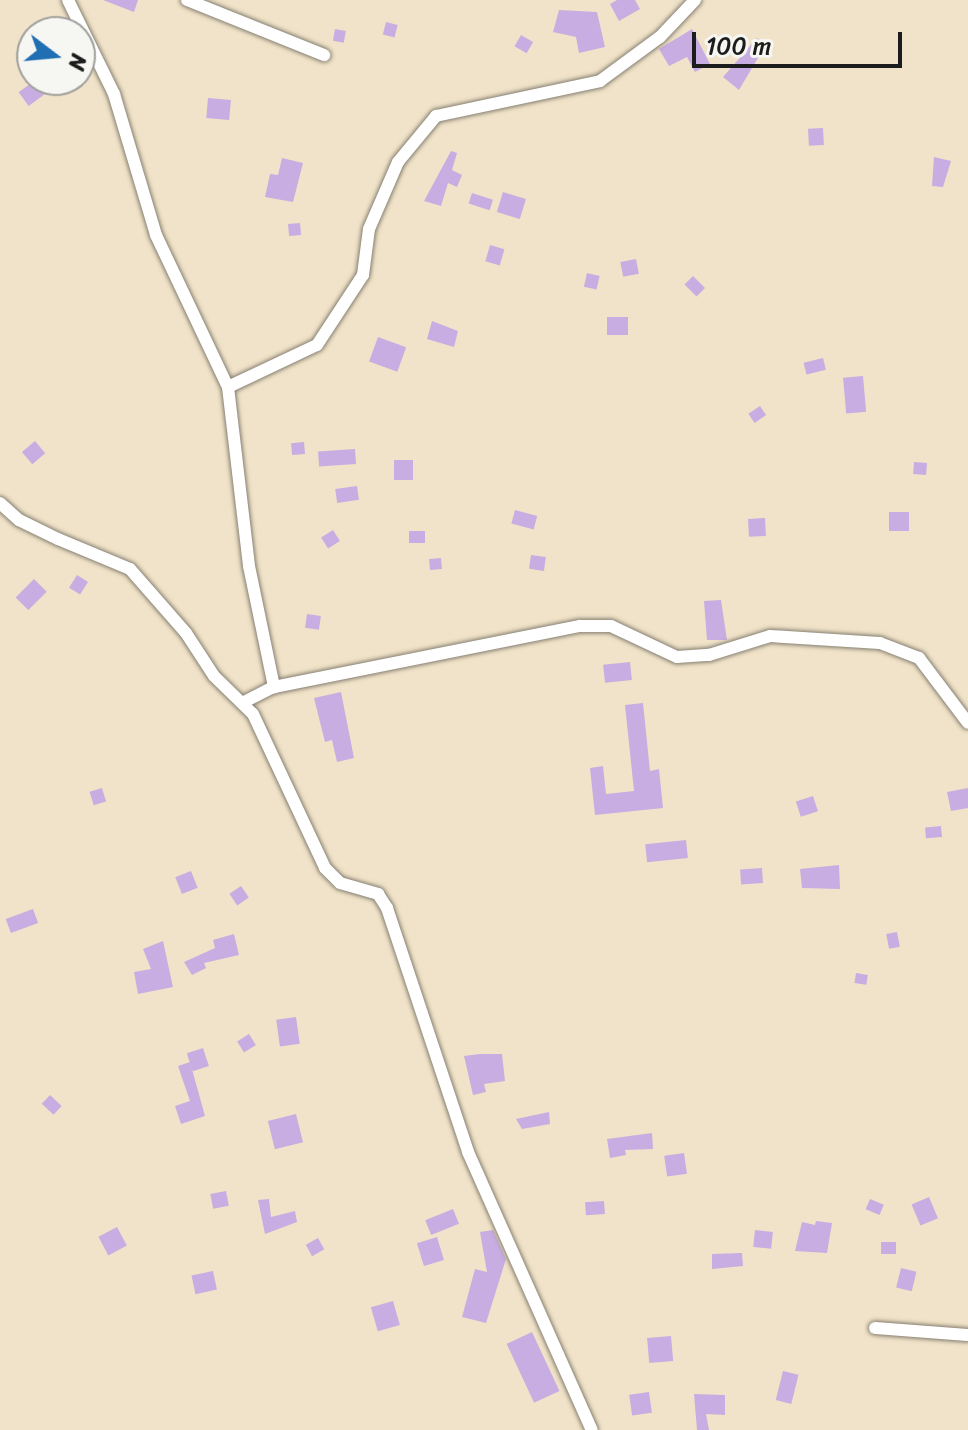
<!DOCTYPE html>
<html>
<head>
<meta charset="utf-8">
<style>
  body { margin:0 }
  #map { position:relative; width:968px; height:1430px; overflow:hidden; background:#f1e3c9; font-family:Sriracha,sans-serif }
  div>[style] { position:absolute }
  .building>* { inset:0; background:#c7ade1; transform-origin:0 0 }
  .roads { filter:drop-shadow(0 0 2px #868072) drop-shadow(0 0 2px #868072) }
  .minor>* { height:12px; margin:-6px; padding:0 6px; transform-origin:6px; border-radius:6px; background:#fff }
  span { translate:-50% -50%; white-space:nowrap; text-align:center; line-height:1.15; -webkit-text-stroke:8px #f6f6f2; paint-order:stroke }
  .north { position:absolute; left:16px; top:16px; width:80px; height:80px; box-sizing:border-box; background:#f6f6f2; border:2px solid #9f9f9c; border-radius:50%; rotate:106deg; font-size:22px; font-weight:700; line-height:32px; text-align:center; color:#1c1c1c }
  .north::after { content:''; display:block; margin:auto; width:28px; height:36px; background:#1f6fb2; clip-path:polygon(50% 0,100% 100%,50% 72%,0 100%) }
  .scale { position:absolute; left:692px; top:32px; width:210px; height:36px; box-sizing:border-box; border:4px solid #1c1c1c; border-top:0; padding-left:10px; font-size:24px; line-height:28px; white-space:nowrap; color:#1c1c1c; -webkit-text-stroke:6px #f6f6f2; paint-order:stroke }
</style>
</head>
<body>
<div id="map">
  <div class="building">
    <div style="clip-path:polygon(103px 0,138px 0,134px 12px)"></div>
    <div style="clip-path:polygon(617px 0,635px 0,640px 9px,619px 21px,610px 4px)"></div>
    <div style="clip-path:polygon(559px 10px,597px 12px,605px 47px,579px 53px,576px 37px,553px 32px)"></div>
    <div style="left:386px;top:22px;width:12px;height:13px;rotate:14deg"></div>
    <div style="left:335px;top:29px;width:11px;height:12px;rotate:10deg"></div>
    <div style="clip-path:polygon(692px 29px,710px 64px,695px 72px,687px 57px,669px 66px,659px 49px)"></div>
    <div style="left:521px;top:35px;width:14px;height:13px;rotate:30deg"></div>
    <div style="clip-path:polygon(757px 38px,766px 44px,739px 90px,723px 77px)"></div>
    <div style="left:34px;top:81px;width:17px;height:19px;rotate:54deg"></div>
    <div style="left:208px;top:98px;width:23px;height:20px;rotate:5deg"></div>
    <div style="left:823px;top:128px;width:17px;height:15px;rotate:87deg"></div>
    <div style="clip-path:polygon(451px 151px,457px 153px,452px 170px,462px 175px,457px 187px,448px 183px,441px 206px,424px 201px)"></div>
    <div style="clip-path:polygon(934px 157px,951px 161px,943px 187px,932px 186px)"></div>
    <div style="clip-path:polygon(282px 158px,303px 163px,293px 202px,265px 197px,270px 174px,278px 175px)"></div>
    <div style="left:503px;top:192px;width:24px;height:21px;rotate:17deg"></div>
    <div style="left:472px;top:193px;width:22px;height:11px;rotate:18deg"></div>
    <div style="left:300px;top:223px;width:12px;height:12px;rotate:85deg"></div>
    <div style="left:490px;top:245px;width:15px;height:17px;rotate:16deg"></div>
    <div style="left:636px;top:259px;width:15px;height:16px;rotate:79deg"></div>
    <div style="left:587px;top:273px;width:13px;height:14px;rotate:13deg"></div>
    <div style="left:693px;top:276px;width:17px;height:12px;rotate:45deg"></div>
    <div style="left:607px;top:317px;width:21px;height:18px"></div>
    <div style="clip-path:polygon(432px 321px,458px 331px,454px 347px,427px 339px)"></div>
    <div style="left:378px;top:337px;width:30px;height:26px;rotate:20deg"></div>
    <div style="left:823px;top:358px;width:12px;height:20px;rotate:76deg"></div>
    <div style="left:863px;top:376px;width:36px;height:20px;rotate:85deg"></div>
    <div style="left:760px;top:406px;width:11px;height:14px;rotate:56deg"></div>
    <div style="left:35px;top:441px;width:16px;height:17px;rotate:50deg"></div>
    <div style="left:304px;top:442px;width:12px;height:13px;rotate:85deg"></div>
    <div style="left:355px;top:449px;width:15px;height:37px;rotate:86deg"></div>
    <div style="left:394px;top:460px;width:19px;height:20px"></div>
    <div style="left:914px;top:462px;width:13px;height:12px;rotate:4deg"></div>
    <div style="left:357px;top:486px;width:14px;height:22px;rotate:82deg"></div>
    <div style="left:515px;top:510px;width:23px;height:14px;rotate:15deg"></div>
    <div style="left:909px;top:512px;width:19px;height:20px;rotate:90deg"></div>
    <div style="left:765px;top:518px;width:18px;height:17px;rotate:87deg"></div>
    <div style="left:333px;top:530px;width:13px;height:14px;rotate:58deg"></div>
    <div style="left:425px;top:531px;width:12px;height:16px;rotate:90deg"></div>
    <div style="left:531px;top:555px;width:15px;height:14px;rotate:8deg"></div>
    <div style="left:441px;top:558px;width:11px;height:12px;rotate:85deg"></div>
    <div style="left:77px;top:575px;width:13px;height:15px;rotate:32deg"></div>
    <div style="left:34px;top:579px;width:18px;height:26px;rotate:45deg"></div>
    <div style="clip-path:polygon(721px 600px,727px 640px,707px 640px,704px 601px)"></div>
    <div style="left:307px;top:614px;width:14px;height:14px;rotate:8deg"></div>
    <div style="left:630px;top:662px;width:18px;height:27px;rotate:84deg"></div>
    <div style="clip-path:polygon(341px 692px,354px 758px,337px 762px,332px 740px,325px 742px,314px 698px)"></div>
    <div style="clip-path:polygon(643px 703px,650px 771px,659px 769px,663px 808px,595px 815px,590px 768px,603px 766px,606px 794px,634px 791px,625px 705px)"></div>
    <div style="left:102px;top:788px;width:14px;height:13px;rotate:73deg"></div>
    <div style="clip-path:polygon(968px 788px,968px 808px,951px 811px,947px 792px)"></div>
    <div style="left:813px;top:796px;width:16px;height:18px;rotate:72deg"></div>
    <div style="left:941px;top:826px;width:11px;height:16px;rotate:85deg"></div>
    <div style="left:686px;top:840px;width:18px;height:41px;rotate:84deg"></div>
    <div style="clip-path:polygon(839px 865px,840px 889px,802px 888px,800px 869px)"></div>
    <div style="left:762px;top:868px;width:15px;height:22px;rotate:86deg"></div>
    <div style="left:191px;top:871px;width:18px;height:17px;rotate:68deg"></div>
    <div style="left:241px;top:886px;width:14px;height:14px;rotate:56deg"></div>
    <div style="left:33px;top:909px;width:15px;height:29px;rotate:70deg"></div>
    <div style="left:897px;top:932px;width:15px;height:11px;rotate:79deg"></div>
    <div style="clip-path:polygon(234px 934px,239px 955px,204px 963px,206px 968px,192px 975px,184px 962px,215px 948px,213px 940px)"></div>
    <div style="clip-path:polygon(163px 941px,173px 987px,138px 994px,134px 972px,151px 969px,143px 949px)"></div>
    <div style="left:856px;top:973px;width:12px;height:10px;rotate:9deg"></div>
    <div style="left:296px;top:1017px;width:27px;height:20px;rotate:82deg"></div>
    <div style="left:249px;top:1034px;width:13px;height:14px;rotate:58deg"></div>
    <div style="left:203px;top:1048px;width:19px;height:17px;rotate:72deg"></div>
    <div style="clip-path:polygon(480px 1054px,502px 1054px,505px 1081px,484px 1084px,486px 1092px,473px 1095px,464px 1056px)"></div>
    <div style="clip-path:polygon(190px 1062px,205px 1116px,181px 1124px,175px 1106px,190px 1101px,178px 1066px)"></div>
    <div style="left:50px;top:1095px;width:16px;height:12px;rotate:43deg"></div>
    <div style="clip-path:polygon(549px 1112px,550px 1124px,522px 1129px,516px 1119px)"></div>
    <div style="left:296px;top:1114px;width:29px;height:29px;rotate:76deg"></div>
    <div style="clip-path:polygon(652px 1133px,653px 1149px,625px 1150px,626px 1155px,610px 1158px,607px 1139px)"></div>
    <div style="left:684px;top:1153px;width:21px;height:20px;rotate:82deg"></div>
    <div style="left:226px;top:1191px;width:15px;height:16px;rotate:79deg"></div>
    <div style="left:929px;top:1197px;width:23px;height:19px;rotate:67deg"></div>
    <div style="clip-path:polygon(269px 1199px,271px 1217px,295px 1211px,297px 1222px,265px 1234px,258px 1200px)"></div>
    <div style="left:870px;top:1199px;width:15px;height:11px;rotate:23deg"></div>
    <div style="left:604px;top:1201px;width:13px;height:19px;rotate:86deg"></div>
    <div style="left:453px;top:1209px;width:16px;height:30px;rotate:68deg"></div>
    <div style="clip-path:polygon(816px 1221px,832px 1223px,827px 1253px,795px 1251px,802px 1222px,815px 1225px)"></div>
    <div style="left:117px;top:1227px;width:21px;height:21px;rotate:62deg"></div>
    <div style="clip-path:polygon(493px 1230px,506px 1259px,486px 1323px,462px 1317px,475px 1269px,487px 1272px,480px 1232px)"></div>
    <div style="left:755px;top:1230px;width:18px;height:17px;rotate:6deg"></div>
    <div style="left:437px;top:1237px;width:24px;height:21px;rotate:73deg"></div>
    <div style="left:318px;top:1238px;width:13px;height:14px;rotate:61deg"></div>
    <div style="left:881px;top:1242px;width:15px;height:12px"></div>
    <div style="clip-path:polygon(742px 1253px,743px 1266px,712px 1269px,712px 1254px)"></div>
    <div style="left:901px;top:1268px;width:16px;height:20px;rotate:14deg"></div>
    <div style="left:213px;top:1271px;width:19px;height:22px;rotate:78deg"></div>
    <div style="left:393px;top:1301px;width:25px;height:23px;rotate:74deg"></div>
    <div style="left:532px;top:1332px;width:65px;height:28px;rotate:65deg"></div>
    <div style="left:671px;top:1336px;width:25px;height:24px;rotate:85deg"></div>
    <div style="left:783px;top:1371px;width:16px;height:30px;rotate:14deg"></div>
    <div style="left:649px;top:1392px;width:21px;height:20px;rotate:82deg"></div>
    <div style="clip-path:polygon(694px 1394px,725px 1395px,725px 1415px,706px 1414px,709px 1430px,697px 1430px)"></div>
  </div>
  <div class="roads">
    <div class="minor">
      <div style="left:68px;top:0;width:105px;rotate:63.9deg"></div>
      <div style="left:114px;top:94px;width:147px;rotate:73.4deg"></div>
      <div style="left:156px;top:235px;width:168px;rotate:64.7deg"></div>
      <div style="left:228px;top:387px;width:180px;rotate:83.3deg"></div>
      <div style="left:249px;top:566px;width:124px;rotate:78.3deg"></div>
      <div style="left:187px;top:0;width:148px;rotate:21.9deg"></div>
      <div style="left:228px;top:387px;width:98px;rotate:-25.3deg"></div>
      <div style="left:317px;top:345px;width:84px;rotate:-56.7deg"></div>
      <div style="left:363px;top:275px;width:46px;rotate:-82.6deg"></div>
      <div style="left:369px;top:229px;width:73px;rotate:-66.6deg"></div>
      <div style="left:398px;top:162px;width:60px;rotate:-50.4deg"></div>
      <div style="left:436px;top:116px;width:168px;rotate:-12deg"></div>
      <div style="left:600px;top:81px;width:74px;rotate:-36.3deg"></div>
      <div style="left:660px;top:37px;width:51px;rotate:-46.6deg"></div>
      <div style="left:0;top:503px;width:25px;rotate:42deg"></div>
      <div style="left:19px;top:520px;width:43px;rotate:26deg"></div>
      <div style="left:58px;top:539px;width:78px;rotate:22.6deg"></div>
      <div style="left:130px;top:569px;width:85px;rotate:48.8deg"></div>
      <div style="left:186px;top:633px;width:51px;rotate:56.9deg"></div>
      <div style="left:214px;top:676px;width:54px;rotate:44.3deg"></div>
      <div style="left:253px;top:714px;width:170px;rotate:64.9deg"></div>
      <div style="left:325px;top:868px;width:21px;rotate:45deg"></div>
      <div style="left:340px;top:883px;width:40px;rotate:16deg"></div>
      <div style="left:378px;top:894px;width:17px;rotate:57deg"></div>
      <div style="left:387px;top:908px;width:257px;rotate:71.6deg"></div>
      <div style="left:468px;top:1152px;width:304px;rotate:66deg"></div>
      <div style="left:242px;top:703px;width:36px;rotate:-27deg"></div>
      <div style="left:274px;top:687px;width:312px;rotate:-11.3deg"></div>
      <div style="left:580px;top:626px;width:31px"></div>
      <div style="left:611px;top:626px;width:73px;rotate:25.2deg"></div>
      <div style="left:677px;top:657px;width:32px;rotate:-4deg"></div>
      <div style="left:709px;top:655px;width:64px;rotate:-17.3deg"></div>
      <div style="left:770px;top:636px;width:110px;rotate:3.6deg"></div>
      <div style="left:880px;top:643px;width:42px;rotate:21deg"></div>
      <div style="left:919px;top:658px;width:81px;rotate:53deg"></div>
      <div style="left:875px;top:1328px;width:93px;rotate:4.3deg"></div>
    </div>
  </div>
  <div class="north">N</div>
  <div class="scale">100 m</div>
</div>
</body>
</html>
